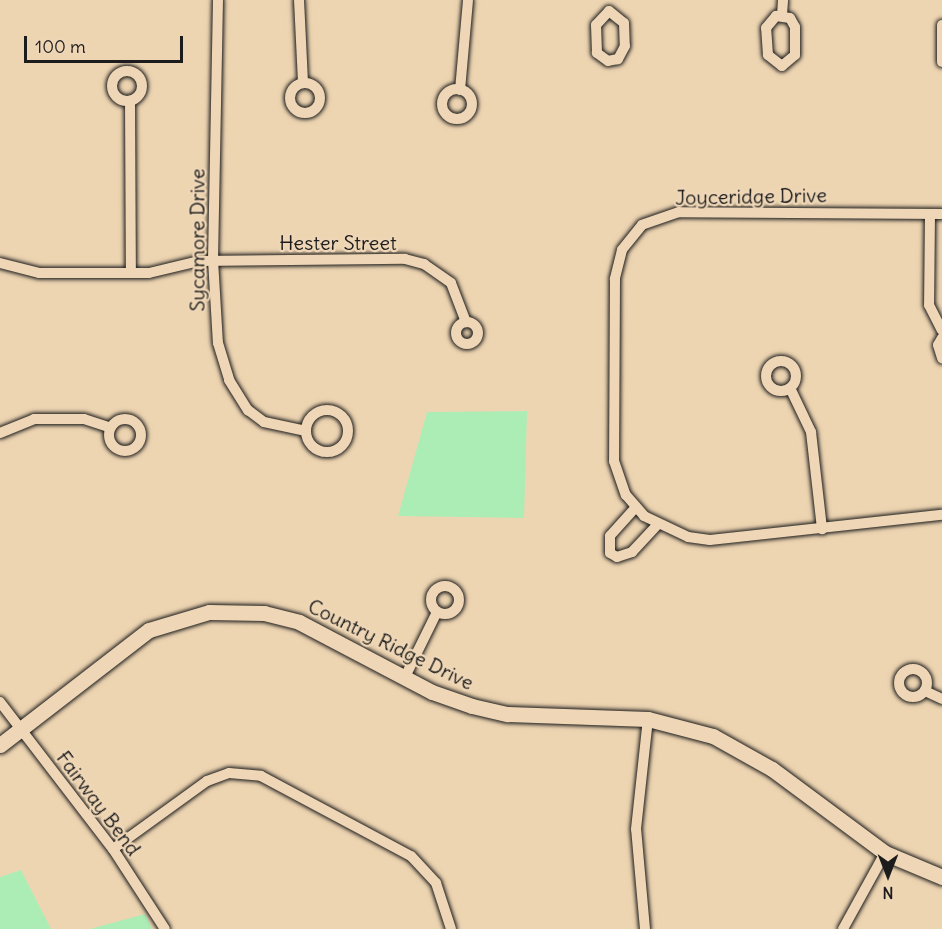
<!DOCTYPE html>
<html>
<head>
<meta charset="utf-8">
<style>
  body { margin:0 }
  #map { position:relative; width:942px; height:929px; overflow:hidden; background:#eed5b2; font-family:Delius,sans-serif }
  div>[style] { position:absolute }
  .green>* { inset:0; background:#acedb6 }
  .roads { filter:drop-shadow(0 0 2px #1c1c1c) drop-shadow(0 0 2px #1c1c1c) }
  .street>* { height:10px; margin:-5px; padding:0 5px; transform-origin:5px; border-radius:5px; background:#eed6b6 }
  .street>.ring { margin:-5px; padding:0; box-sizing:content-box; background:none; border:10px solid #eed6b6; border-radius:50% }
  .secondary>* { height:15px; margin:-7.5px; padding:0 7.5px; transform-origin:7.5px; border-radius:7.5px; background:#eed6b6 }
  span { translate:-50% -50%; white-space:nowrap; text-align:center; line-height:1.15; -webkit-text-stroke:4.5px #eed6b6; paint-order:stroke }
  .street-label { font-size:20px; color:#1c1c1c }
  .north { position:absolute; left:858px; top:845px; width:60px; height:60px; -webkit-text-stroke:4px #eed6b6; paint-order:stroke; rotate:180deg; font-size:16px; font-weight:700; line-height:24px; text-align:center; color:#1c1c1c }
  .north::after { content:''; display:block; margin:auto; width:21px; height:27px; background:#1c1c1c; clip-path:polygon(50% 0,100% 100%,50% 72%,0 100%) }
  .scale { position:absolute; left:24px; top:36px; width:159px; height:27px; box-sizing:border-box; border:3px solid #1c1c1c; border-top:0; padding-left:8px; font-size:18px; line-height:21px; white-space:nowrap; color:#1c1c1c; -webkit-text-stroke:4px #eed6b6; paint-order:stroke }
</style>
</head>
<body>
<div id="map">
  <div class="green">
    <div style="clip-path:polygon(527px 411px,524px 518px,398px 516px,427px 412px)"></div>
    <div style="clip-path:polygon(21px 870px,51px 929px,0 929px,0 877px)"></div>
    <div style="clip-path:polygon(145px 914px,152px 929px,90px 929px)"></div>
  </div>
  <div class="roads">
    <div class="street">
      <div style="left:218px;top:0;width:260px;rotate:91.1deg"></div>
      <div style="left:213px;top:260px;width:83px;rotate:86.6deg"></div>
      <div style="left:218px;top:343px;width:39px;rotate:73deg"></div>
      <div style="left:229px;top:380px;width:36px;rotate:58deg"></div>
      <div style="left:248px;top:410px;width:20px;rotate:37deg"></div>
      <div style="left:264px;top:422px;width:43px;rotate:12.1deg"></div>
      <div style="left:299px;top:0;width:83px;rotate:87.2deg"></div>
      <div style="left:609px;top:11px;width:19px;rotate:39deg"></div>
      <div style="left:624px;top:23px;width:23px;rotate:88deg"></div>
      <div style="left:625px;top:46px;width:15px;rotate:118deg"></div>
      <div style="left:618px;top:59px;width:10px;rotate:169deg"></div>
      <div style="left:608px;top:61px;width:14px;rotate:-144deg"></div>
      <div style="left:597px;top:53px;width:28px;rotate:-92deg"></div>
      <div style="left:596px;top:25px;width:19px;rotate:-47deg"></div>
      <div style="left:782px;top:15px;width:15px;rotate:-86deg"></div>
      <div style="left:776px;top:16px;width:14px;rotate:8deg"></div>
      <div style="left:790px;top:18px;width:10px;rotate:61deg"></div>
      <div style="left:795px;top:27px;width:28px;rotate:90deg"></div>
      <div style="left:795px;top:55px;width:17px;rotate:140deg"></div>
      <div style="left:782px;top:66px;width:18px;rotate:-142deg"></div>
      <div style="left:768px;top:55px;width:27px;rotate:-94deg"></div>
      <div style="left:766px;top:28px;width:16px;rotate:-50deg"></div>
      <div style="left:942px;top:25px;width:37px;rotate:90deg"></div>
      <div class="ring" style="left:112px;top:71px;width:20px;height:20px"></div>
      <div class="ring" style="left:290px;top:83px;width:20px;height:20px"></div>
      <div class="ring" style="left:442px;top:89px;width:20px;height:20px"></div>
      <div style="left:460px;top:90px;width:90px;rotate:-84.9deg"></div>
      <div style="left:130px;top:101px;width:172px;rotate:89.7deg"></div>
      <div style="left:930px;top:214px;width:91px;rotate:90.6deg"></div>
      <div style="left:929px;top:305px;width:28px;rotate:63deg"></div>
      <div style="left:942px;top:214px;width:263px;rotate:-179.6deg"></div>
      <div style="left:679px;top:212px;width:39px;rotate:161deg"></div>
      <div style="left:642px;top:225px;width:32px;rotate:129deg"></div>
      <div style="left:622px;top:250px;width:30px;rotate:104deg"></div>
      <div style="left:615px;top:279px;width:182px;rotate:90.3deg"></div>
      <div style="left:614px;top:461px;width:36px;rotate:71deg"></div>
      <div style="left:626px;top:495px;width:28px;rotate:49deg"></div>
      <div style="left:644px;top:516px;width:49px;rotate:25.5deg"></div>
      <div style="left:688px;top:537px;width:22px;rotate:8deg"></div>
      <div style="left:710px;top:540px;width:233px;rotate:-6.2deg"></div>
      <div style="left:0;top:263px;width:40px;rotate:14.4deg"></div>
      <div style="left:39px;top:273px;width:110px"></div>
      <div style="left:149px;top:273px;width:51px;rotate:-13.5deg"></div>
      <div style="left:199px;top:261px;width:206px;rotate:-0.6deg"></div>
      <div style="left:405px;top:259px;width:20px;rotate:15deg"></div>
      <div style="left:424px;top:264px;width:33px;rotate:35deg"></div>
      <div style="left:451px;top:283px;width:42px;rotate:69deg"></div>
      <div class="ring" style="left:456px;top:322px;width:12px;height:12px"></div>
      <div style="left:942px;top:338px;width:8px;rotate:120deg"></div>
      <div style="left:938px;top:345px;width:14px;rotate:73deg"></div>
      <div class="ring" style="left:766px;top:361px;width:20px;height:20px"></div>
      <div style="left:791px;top:390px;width:47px;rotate:64.5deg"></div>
      <div style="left:811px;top:432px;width:98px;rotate:83.5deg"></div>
      <div class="ring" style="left:306px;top:410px;width:32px;height:32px"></div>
      <div class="ring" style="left:109px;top:419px;width:22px;height:22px"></div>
      <div style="left:0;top:433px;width:37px;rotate:-22deg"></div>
      <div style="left:34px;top:419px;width:50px"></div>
      <div style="left:84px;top:419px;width:28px;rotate:18deg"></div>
      <div style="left:636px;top:507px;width:39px;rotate:132deg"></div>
      <div style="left:610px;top:536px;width:17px;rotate:90deg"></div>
      <div style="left:610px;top:553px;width:8px;rotate:30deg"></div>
      <div style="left:617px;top:557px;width:16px;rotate:-18deg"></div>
      <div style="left:632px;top:552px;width:35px;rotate:-47deg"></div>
      <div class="ring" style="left:431px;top:586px;width:18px;height:18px"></div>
      <div class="ring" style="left:899px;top:669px;width:18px;height:18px"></div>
      <div style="left:405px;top:677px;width:72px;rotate:-63.8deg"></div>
      <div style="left:925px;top:691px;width:19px;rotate:25deg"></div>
      <div style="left:0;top:702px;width:185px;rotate:52.5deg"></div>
      <div style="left:113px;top:849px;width:95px;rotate:57deg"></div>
      <div style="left:113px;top:849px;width:116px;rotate:-35.9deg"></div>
      <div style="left:207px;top:781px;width:23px;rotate:-20deg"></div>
      <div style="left:229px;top:773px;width:32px;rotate:5deg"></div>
      <div style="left:261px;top:776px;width:170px;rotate:28.1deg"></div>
      <div style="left:411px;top:856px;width:37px;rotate:47deg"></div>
      <div style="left:436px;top:883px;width:48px;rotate:71.9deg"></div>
      <div style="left:645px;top:929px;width:100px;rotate:-95.1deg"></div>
      <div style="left:636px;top:829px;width:111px;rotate:-83.8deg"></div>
      <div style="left:843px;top:929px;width:87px;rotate:-61.1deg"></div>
    </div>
    <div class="secondary">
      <div style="left:0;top:745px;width:188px;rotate:-37.7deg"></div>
      <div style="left:149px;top:630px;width:63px;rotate:-16.7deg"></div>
      <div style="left:209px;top:612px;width:55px;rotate:1deg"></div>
      <div style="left:264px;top:613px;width:36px;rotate:14deg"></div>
      <div style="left:299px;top:622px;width:150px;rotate:27.8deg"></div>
      <div style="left:432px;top:692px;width:42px;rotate:19.3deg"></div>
      <div style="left:472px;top:706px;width:37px;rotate:13deg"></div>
      <div style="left:508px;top:714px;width:140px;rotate:2deg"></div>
      <div style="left:648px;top:719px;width:67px;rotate:14.7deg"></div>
      <div style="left:713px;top:736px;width:68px;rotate:29.2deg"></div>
      <div style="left:772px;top:769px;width:141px;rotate:36.6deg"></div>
      <div style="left:885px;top:853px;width:62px;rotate:22.8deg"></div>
    </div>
  </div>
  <div class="street-label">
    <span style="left:751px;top:196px;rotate:-1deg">Joyceridge Drive</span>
    <span style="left:197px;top:240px;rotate:-90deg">Sycamore Drive</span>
    <span style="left:338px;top:242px">Hester Street</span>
    <span style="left:391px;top:644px;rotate:26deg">Country Ridge Drive</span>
    <span style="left:99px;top:803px;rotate:53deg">Fairway Bend</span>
  </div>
  <div class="north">N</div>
  <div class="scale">100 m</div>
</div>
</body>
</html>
